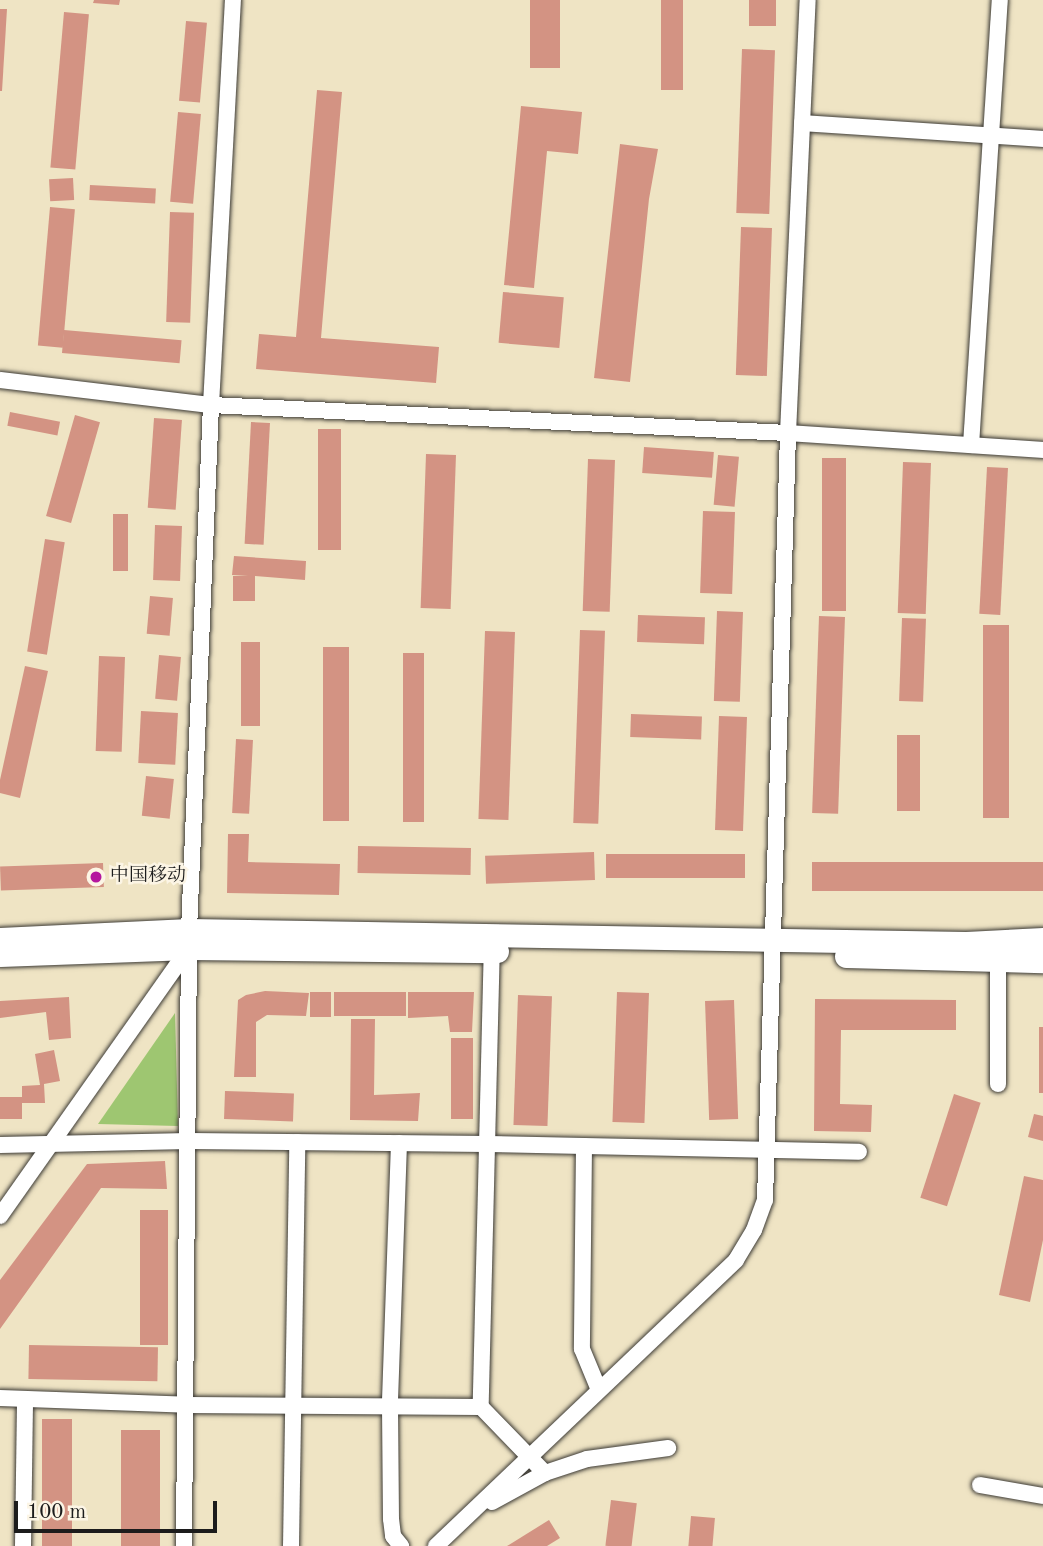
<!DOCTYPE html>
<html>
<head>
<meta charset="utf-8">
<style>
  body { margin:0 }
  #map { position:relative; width:1043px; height:1546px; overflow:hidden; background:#efe4c4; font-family:"Old Standard TT","Noto Serif SC",serif }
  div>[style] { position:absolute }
  .green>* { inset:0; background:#9ec671 }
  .building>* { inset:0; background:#d39383; transform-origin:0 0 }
  .roads { filter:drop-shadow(0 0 2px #3c3a35) drop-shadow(0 0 2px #3c3a35) }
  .minor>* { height:16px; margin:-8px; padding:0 8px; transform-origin:8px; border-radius:8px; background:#fff }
  .highway>* { height:23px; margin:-11.5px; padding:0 11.5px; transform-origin:11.5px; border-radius:11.5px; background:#fff }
  .dots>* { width:19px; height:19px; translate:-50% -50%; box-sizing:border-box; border:4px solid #fcf5e5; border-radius:50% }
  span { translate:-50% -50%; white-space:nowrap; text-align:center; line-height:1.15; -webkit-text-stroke:5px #fcf5e5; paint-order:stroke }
  .poi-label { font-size:19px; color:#1c1c1c }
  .left { translate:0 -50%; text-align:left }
  .scale { position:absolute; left:14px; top:1501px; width:203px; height:32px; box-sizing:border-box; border:4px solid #1c1c1c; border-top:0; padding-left:9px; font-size:21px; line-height:24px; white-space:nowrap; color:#1c1c1c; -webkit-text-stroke:5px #fcf5e5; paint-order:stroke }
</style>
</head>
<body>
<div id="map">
  <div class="green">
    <div style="clip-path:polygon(175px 1013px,178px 1126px,98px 1124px)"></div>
  </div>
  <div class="building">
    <div style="clip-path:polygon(94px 0,120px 0,119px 5px,93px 3px)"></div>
    <div style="left:530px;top:0;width:30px;height:68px"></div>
    <div style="left:661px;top:0;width:22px;height:90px"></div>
    <div style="left:749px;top:0;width:27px;height:26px"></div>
    <div style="clip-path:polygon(0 9px,7px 9px,2px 91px,0 91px)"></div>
    <div style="left:64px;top:12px;width:25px;height:156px;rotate:5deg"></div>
    <div style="left:186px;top:21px;width:21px;height:80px;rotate:5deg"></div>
    <div style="left:742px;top:49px;width:33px;height:164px;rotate:2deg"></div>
    <div style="clip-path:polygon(317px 90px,342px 92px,321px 338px,439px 347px,436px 383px,256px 369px,259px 334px,296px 337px)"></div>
    <div style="clip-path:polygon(521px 106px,582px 112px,578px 154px,547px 151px,534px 288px,504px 285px)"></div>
    <div style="left:178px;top:112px;width:23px;height:90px;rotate:5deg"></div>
    <div style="clip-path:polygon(620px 144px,658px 149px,649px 199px,630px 382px,594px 378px)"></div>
    <div style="left:73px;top:178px;width:22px;height:24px;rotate:87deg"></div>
    <div style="left:90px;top:185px;width:66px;height:15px;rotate:3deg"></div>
    <div style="left:50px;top:207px;width:25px;height:139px;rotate:5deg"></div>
    <div style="left:170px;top:212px;width:24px;height:110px;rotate:2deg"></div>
    <div style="left:741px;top:227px;width:31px;height:148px;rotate:2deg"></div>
    <div style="left:503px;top:292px;width:61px;height:51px;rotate:5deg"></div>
    <div style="left:64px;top:330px;width:118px;height:23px;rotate:5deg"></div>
    <div style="left:10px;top:412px;width:51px;height:14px;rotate:11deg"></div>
    <div style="left:75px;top:415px;width:26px;height:105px;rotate:16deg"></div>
    <div style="left:154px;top:418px;width:28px;height:90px;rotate:4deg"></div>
    <div style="left:251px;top:422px;width:19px;height:122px;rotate:3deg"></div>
    <div style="left:318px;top:429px;width:23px;height:121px"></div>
    <div style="left:644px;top:447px;width:70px;height:26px;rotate:4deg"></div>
    <div style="left:426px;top:454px;width:30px;height:154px;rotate:2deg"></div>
    <div style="left:718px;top:455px;width:21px;height:50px;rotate:5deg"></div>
    <div style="left:822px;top:458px;width:24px;height:153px"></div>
    <div style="left:588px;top:459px;width:27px;height:152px;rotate:2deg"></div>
    <div style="left:903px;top:462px;width:28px;height:151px;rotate:2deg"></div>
    <div style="left:987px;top:467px;width:21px;height:147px;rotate:3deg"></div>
    <div style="left:703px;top:511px;width:32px;height:82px;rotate:2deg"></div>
    <div style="left:113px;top:514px;width:15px;height:57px"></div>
    <div style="left:155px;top:525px;width:27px;height:55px;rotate:2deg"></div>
    <div style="left:45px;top:539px;width:20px;height:114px;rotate:9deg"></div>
    <div style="clip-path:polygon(234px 556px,306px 561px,305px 580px,255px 576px,255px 601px,233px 601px,233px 576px,248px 576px,232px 575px)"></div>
    <div style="left:150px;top:596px;width:23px;height:38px;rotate:5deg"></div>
    <div style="left:717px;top:611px;width:26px;height:90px;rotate:2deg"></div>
    <div style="left:638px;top:615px;width:67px;height:27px;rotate:2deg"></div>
    <div style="left:819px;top:616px;width:26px;height:197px;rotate:2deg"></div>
    <div style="left:902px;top:618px;width:24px;height:83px;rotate:2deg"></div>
    <div style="left:983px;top:625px;width:26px;height:193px"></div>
    <div style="left:580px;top:630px;width:25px;height:193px;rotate:2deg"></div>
    <div style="left:485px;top:631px;width:30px;height:188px;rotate:2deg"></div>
    <div style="left:241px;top:642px;width:19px;height:84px"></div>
    <div style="left:323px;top:647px;width:26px;height:174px"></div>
    <div style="left:403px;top:653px;width:21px;height:169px"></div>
    <div style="left:159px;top:655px;width:22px;height:44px;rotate:5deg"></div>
    <div style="left:99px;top:656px;width:26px;height:95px;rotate:2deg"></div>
    <div style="clip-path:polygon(25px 666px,48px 671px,20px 798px,0 793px,0 780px)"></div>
    <div style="left:141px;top:711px;width:37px;height:52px;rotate:3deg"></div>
    <div style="left:631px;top:714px;width:71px;height:23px;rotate:2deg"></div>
    <div style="left:719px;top:716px;width:28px;height:114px;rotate:2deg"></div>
    <div style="left:897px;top:735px;width:23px;height:76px"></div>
    <div style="left:236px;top:739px;width:17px;height:74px;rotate:3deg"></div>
    <div style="left:146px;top:776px;width:28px;height:40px;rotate:6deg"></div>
    <div style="clip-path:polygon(228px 834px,249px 834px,248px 862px,340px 864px,339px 895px,227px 893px)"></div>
    <div style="left:358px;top:846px;width:113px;height:27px;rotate:1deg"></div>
    <div style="left:594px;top:852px;width:28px;height:109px;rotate:88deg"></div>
    <div style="left:606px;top:854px;width:139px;height:24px"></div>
    <div style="left:1043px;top:862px;width:29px;height:231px;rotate:90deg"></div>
    <div style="left:103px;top:863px;width:24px;height:103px;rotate:88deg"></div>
    <div style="clip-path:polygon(265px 991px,309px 993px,306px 1016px,267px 1015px,256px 1022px,256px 1077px,234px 1077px,238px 1000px,246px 995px)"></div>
    <div style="left:310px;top:992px;width:21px;height:25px"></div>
    <div style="left:334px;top:992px;width:72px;height:24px"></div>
    <div style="clip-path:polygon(408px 992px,474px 992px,472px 1032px,450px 1032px,448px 1016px,408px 1018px)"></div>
    <div style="left:617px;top:992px;width:32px;height:130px;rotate:2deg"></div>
    <div style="left:518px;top:995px;width:34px;height:130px;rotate:2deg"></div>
    <div style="clip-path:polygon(69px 997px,71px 1038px,49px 1040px,46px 1012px,0 1018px,0 1001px)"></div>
    <div style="clip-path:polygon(815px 999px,956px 1000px,956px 1030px,841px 1030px,840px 1104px,872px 1105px,871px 1132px,814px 1131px)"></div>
    <div style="left:734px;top:1000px;width:119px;height:29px;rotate:88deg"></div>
    <div style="clip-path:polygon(351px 1019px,375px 1019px,374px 1095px,420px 1093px,418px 1121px,350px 1120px)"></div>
    <div style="left:1039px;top:1027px;width:4px;height:66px"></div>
    <div style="left:451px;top:1038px;width:22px;height:81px"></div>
    <div style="clip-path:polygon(54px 1050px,60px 1081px,44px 1084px,45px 1103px,22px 1103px,22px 1119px,0 1119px,0 1097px,22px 1097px,22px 1086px,40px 1085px,35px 1054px)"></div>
    <div style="left:225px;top:1091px;width:69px;height:28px;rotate:2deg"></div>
    <div style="left:954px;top:1094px;width:28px;height:109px;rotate:18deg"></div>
    <div style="clip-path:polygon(1034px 1114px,1043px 1116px,1043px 1141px,1028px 1137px)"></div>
    <div style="clip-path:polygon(165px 1161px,167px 1189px,101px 1188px,0 1329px,0 1280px,87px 1164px)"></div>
    <div style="clip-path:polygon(1024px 1176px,1043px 1180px,1043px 1240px,1030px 1302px,999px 1295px)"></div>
    <div style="left:140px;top:1210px;width:28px;height:135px"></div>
    <div style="left:29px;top:1345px;width:129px;height:34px;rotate:1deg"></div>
    <div style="left:42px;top:1419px;width:30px;height:127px"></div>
    <div style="left:121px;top:1430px;width:39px;height:116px"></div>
    <div style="left:611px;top:1500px;width:26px;height:46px;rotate:7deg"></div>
    <div style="left:691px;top:1516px;width:24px;height:30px;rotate:5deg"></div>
    <div style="clip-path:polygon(549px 1520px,560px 1538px,547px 1546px,507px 1546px)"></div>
  </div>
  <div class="roads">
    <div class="minor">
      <div style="left:802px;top:123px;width:242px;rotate:3.8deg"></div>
      <div style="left:0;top:380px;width:212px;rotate:6.8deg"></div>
      <div style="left:211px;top:405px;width:578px;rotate:2.78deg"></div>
      <div style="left:788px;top:433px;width:256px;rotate:3.8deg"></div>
      <div style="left:971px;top:445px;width:446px;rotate:-86.3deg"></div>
      <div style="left:492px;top:941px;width:466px;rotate:91.4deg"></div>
      <div style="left:481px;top:1407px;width:92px;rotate:45.9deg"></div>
      <div style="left:998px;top:952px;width:132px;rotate:90deg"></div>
      <div style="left:399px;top:1143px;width:263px;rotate:92deg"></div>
      <div style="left:390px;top:1406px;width:113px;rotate:89.5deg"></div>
      <div style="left:391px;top:1519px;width:17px;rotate:83deg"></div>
      <div style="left:393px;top:1536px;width:13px;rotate:51deg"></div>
      <div style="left:0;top:1145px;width:189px;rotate:-1.2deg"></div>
      <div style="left:189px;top:1141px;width:298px;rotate:0.6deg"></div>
      <div style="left:487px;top:1144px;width:372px;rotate:1.2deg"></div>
      <div style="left:584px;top:1146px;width:203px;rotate:90.6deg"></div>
      <div style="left:582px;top:1349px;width:44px;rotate:67.5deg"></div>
      <div style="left:0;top:1216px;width:328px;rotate:-54.8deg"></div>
      <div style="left:0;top:1398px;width:187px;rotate:2.1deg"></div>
      <div style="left:187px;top:1405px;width:294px;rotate:0.4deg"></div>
      <div style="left:980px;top:1485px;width:64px;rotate:9.9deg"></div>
      <div style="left:492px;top:1502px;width:60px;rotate:-28.7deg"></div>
      <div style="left:545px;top:1473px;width:44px;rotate:-18.4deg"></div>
      <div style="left:587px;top:1459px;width:82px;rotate:-7.7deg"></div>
      <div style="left:23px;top:1546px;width:147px;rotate:-89.2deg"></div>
      <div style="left:184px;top:1546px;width:616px;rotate:-89.53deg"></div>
      <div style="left:189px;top:930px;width:525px;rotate:-87.6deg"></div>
      <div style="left:211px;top:405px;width:406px;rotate:-86.9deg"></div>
      <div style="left:291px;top:1546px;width:404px;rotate:-89.1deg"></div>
      <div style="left:436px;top:1546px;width:414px;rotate:-43.6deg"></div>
      <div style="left:736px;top:1260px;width:35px;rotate:-59deg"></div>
      <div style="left:754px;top:1230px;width:32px;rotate:-70deg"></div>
      <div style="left:765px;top:1200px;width:767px;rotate:-88.28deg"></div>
      <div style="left:788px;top:433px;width:433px;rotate:-87.4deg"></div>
    </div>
    <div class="highway">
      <div style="left:0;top:939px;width:189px;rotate:-2.7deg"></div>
      <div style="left:189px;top:930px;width:777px;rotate:0.96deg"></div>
      <div style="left:966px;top:943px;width:77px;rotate:-3deg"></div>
      <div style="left:0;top:955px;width:189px;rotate:-2.1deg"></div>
      <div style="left:189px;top:948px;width:308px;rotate:0.6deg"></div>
      <div style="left:846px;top:956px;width:197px;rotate:1.5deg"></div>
    </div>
  </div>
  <div class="dots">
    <div style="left:96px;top:877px;background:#b5179e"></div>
  </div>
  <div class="poi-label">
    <span class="left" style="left:110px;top:877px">中国移动</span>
  </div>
  <div class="scale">100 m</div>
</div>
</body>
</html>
